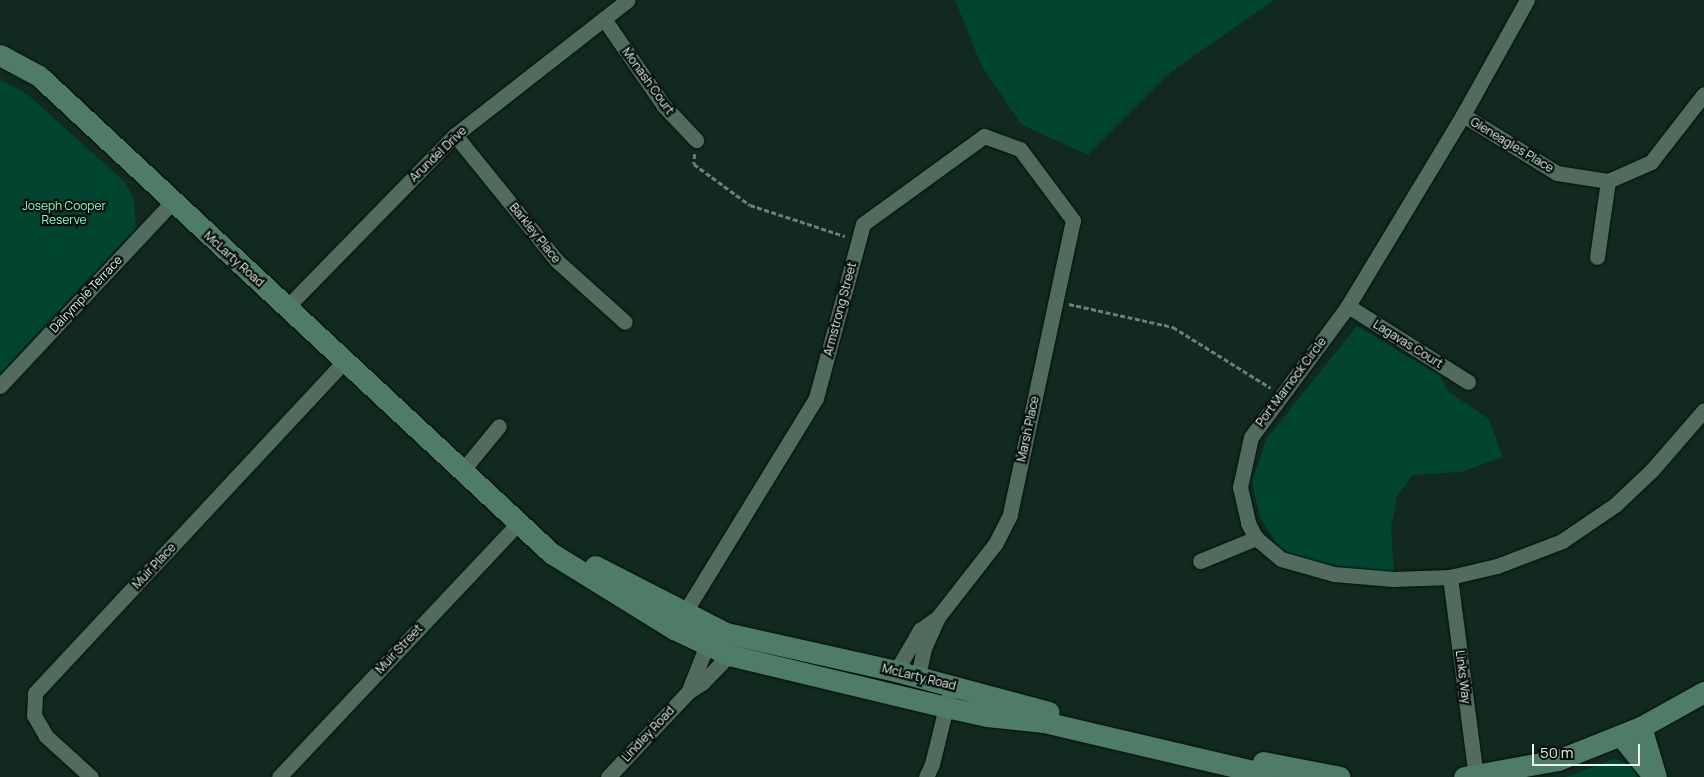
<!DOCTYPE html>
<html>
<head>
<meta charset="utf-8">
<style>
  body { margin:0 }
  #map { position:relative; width:1704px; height:777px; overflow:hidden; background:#11291e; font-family:Manrope,sans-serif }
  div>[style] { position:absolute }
  .green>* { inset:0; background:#01442f }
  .path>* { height:2.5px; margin-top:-1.25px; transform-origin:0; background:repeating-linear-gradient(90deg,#6c8077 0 5px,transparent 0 7.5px) }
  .roads { filter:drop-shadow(0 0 1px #001108) drop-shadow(0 0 1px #001108) }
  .street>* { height:15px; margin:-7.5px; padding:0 7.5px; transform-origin:7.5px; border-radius:7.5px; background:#526b5f }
  .secondary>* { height:21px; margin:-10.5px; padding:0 10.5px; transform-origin:10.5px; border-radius:10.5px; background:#4e7c69 }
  span { translate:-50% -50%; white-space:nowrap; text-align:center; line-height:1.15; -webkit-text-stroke:4.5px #060f0a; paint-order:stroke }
  .street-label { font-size:12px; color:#e6f4ed }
  .park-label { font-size:12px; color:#8dfdcd }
  .scale { position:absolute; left:1532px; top:744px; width:108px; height:22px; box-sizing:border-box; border:2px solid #e6f4ed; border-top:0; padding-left:6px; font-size:15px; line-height:18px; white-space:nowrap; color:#e6f4ed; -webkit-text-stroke:4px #060f0a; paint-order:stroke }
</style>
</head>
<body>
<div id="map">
  <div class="green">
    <div style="clip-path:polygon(955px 0,1274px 0,1171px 72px,1088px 155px,1022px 125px,981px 65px)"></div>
    <div style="clip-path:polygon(0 79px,27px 94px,125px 182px,134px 199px,136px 228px,0 374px)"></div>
    <div style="clip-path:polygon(1357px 326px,1439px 375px,1448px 391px,1489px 419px,1503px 457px,1461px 472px,1412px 475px,1397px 497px,1391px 528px,1394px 571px,1382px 573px,1299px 560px,1279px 547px,1260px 518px,1252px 481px,1267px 438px)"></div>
    <div style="clip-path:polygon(1614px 759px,1631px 765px,1637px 777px,1566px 777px)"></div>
  </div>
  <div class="path">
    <div style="left:695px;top:154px;width:10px;rotate:96deg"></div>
    <div style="left:694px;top:164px;width:69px;rotate:36.2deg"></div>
    <div style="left:750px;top:205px;width:100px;rotate:18.1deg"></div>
    <div style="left:1069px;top:304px;width:107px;rotate:12.5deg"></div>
    <div style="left:1173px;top:327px;width:115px;rotate:31.9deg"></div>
  </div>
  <div class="roads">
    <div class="street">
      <div style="left:1527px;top:0;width:132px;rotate:119.1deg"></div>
      <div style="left:1463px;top:115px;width:223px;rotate:121.1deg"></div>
      <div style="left:1348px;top:306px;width:163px;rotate:126.5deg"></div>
      <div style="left:1251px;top:437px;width:51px;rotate:102.4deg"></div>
      <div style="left:1240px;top:487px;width:37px;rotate:77deg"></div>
      <div style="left:1248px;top:523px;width:17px;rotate:62deg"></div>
      <div style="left:1256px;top:538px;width:33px;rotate:40deg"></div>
      <div style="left:1281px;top:559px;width:55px;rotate:15.8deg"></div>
      <div style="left:1334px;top:574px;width:59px;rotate:4.8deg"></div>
      <div style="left:1393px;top:579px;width:57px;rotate:-2deg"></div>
      <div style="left:1450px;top:577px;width:48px;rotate:-13.2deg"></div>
      <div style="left:1497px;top:566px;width:70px;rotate:-21deg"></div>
      <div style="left:1562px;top:541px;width:64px;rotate:-34.2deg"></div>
      <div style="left:1615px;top:505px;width:51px;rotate:-43.4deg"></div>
      <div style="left:1652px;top:470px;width:79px;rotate:-49.1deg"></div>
      <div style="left:604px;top:19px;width:106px;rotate:55.4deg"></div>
      <div style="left:664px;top:106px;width:47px;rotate:46.7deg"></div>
      <div style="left:1463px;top:115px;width:110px;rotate:31.7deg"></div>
      <div style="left:1557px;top:173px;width:52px;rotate:8.9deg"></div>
      <div style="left:1608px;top:181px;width:47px;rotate:-23.8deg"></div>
      <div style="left:1651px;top:162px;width:86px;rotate:-52.1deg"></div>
      <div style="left:455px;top:135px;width:162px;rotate:51deg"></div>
      <div style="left:557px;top:261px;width:91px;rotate:41.9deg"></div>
      <div style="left:1597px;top:257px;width:77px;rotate:-81.8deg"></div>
      <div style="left:1348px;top:306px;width:142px;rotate:32.3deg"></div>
      <div style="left:287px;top:307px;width:240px;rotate:-45.7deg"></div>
      <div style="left:455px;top:135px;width:219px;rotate:-38deg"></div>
      <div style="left:0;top:386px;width:252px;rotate:-46.9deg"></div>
      <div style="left:462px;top:471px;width:58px;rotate:-50.6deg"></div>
      <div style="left:1200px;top:561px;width:61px;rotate:-22.3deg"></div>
      <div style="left:1450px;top:577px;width:202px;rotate:82.6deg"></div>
      <div style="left:680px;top:620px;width:260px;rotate:-58.5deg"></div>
      <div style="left:816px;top:398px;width:180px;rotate:-74.9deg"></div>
      <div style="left:863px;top:224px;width:150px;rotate:-36deg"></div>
      <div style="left:984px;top:136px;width:38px;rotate:20deg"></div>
      <div style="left:1020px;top:149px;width:89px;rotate:53.3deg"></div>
      <div style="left:1073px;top:220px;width:302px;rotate:102.1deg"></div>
      <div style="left:1010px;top:515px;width:33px;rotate:117deg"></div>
      <div style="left:995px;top:544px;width:93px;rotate:128deg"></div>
      <div style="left:938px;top:617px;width:34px;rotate:114deg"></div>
      <div style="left:924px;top:648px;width:30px;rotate:102deg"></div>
      <div style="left:896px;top:671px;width:48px;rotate:-59.7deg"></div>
      <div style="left:920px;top:630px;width:21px;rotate:-35deg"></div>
      <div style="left:689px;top:690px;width:46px;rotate:-68.4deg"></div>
      <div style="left:91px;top:777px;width:61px;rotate:-137.7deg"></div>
      <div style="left:46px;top:736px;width:24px;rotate:-120deg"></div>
      <div style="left:34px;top:715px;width:22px;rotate:-87deg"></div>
      <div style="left:35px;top:693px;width:455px;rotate:-47deg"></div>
      <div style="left:279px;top:777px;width:350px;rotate:-46.7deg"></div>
      <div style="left:608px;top:777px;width:117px;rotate:-46.7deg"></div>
      <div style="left:688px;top:692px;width:17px;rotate:-33deg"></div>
      <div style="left:702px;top:683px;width:39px;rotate:-46deg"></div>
      <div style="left:926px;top:777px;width:14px;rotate:-65deg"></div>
      <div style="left:932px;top:764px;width:67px;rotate:-76.2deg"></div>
    </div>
    <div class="secondary">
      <div style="left:0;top:55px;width:44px;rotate:28.3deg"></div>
      <div style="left:39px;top:76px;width:700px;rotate:42.97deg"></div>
      <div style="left:551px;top:553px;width:145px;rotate:31.7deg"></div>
      <div style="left:674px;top:629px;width:61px;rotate:25.3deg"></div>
      <div style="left:729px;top:655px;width:223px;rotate:13.5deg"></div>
      <div style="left:946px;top:707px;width:42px;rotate:12.4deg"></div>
      <div style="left:987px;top:716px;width:57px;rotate:6deg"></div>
      <div style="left:1044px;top:722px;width:241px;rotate:13.2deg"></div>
      <div style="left:595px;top:566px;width:147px;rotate:27.1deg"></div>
      <div style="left:726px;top:633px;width:174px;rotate:12.6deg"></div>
      <div style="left:896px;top:671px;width:158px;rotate:15deg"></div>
      <div style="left:1641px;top:727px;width:52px;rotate:73.3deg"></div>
      <div style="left:1621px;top:736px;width:53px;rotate:51.2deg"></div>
      <div style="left:1263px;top:762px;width:78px;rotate:11deg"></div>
      <div style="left:1464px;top:777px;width:96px;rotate:-10.3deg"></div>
      <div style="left:1558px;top:760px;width:89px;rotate:-21.7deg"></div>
      <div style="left:1641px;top:727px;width:72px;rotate:-29.1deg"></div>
    </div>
  </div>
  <div class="street-label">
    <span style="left:648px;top:81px;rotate:54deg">Monash Court</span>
    <span style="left:1512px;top:145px;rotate:31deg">Gleneagles Place</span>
    <span style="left:438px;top:154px;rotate:-44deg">Arundel Drive</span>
    <span style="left:535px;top:233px;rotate:51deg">Barkley Place</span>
    <span style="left:234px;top:259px;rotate:42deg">McLarty Road</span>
    <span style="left:86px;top:294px;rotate:-47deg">Dalrymple Terrace</span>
    <span style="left:840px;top:309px;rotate:-75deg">Armstrong Street</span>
    <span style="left:1408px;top:344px;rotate:32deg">Lagavas Court</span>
    <span style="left:1291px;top:382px;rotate:-53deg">Port Marnock Circle</span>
    <span style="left:1028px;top:429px;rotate:-78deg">Marsh Place</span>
    <span style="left:154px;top:566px;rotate:-47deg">Muir Place</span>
    <span style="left:399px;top:649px;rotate:-47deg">Muir Street</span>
    <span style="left:919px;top:677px;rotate:14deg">McLarty Road</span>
    <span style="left:1463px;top:677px;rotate:83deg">Links Way</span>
    <span style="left:648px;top:734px;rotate:-47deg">Lindley Road</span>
  </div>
  <div class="park-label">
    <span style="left:64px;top:213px">Joseph Cooper<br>Reserve</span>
  </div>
  <div class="scale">50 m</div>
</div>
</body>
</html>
